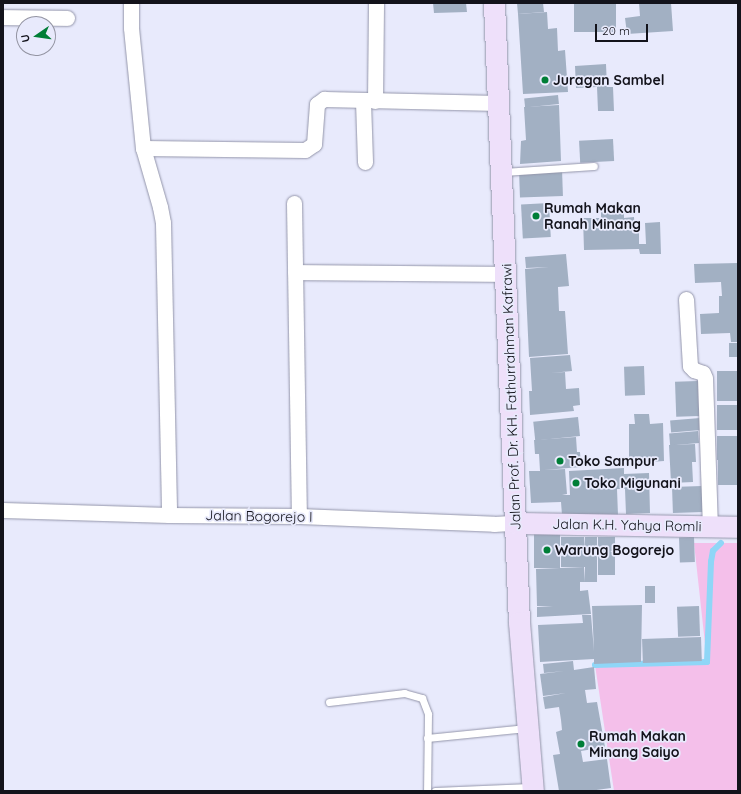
<!DOCTYPE html>
<html>
<head>
<meta charset="utf-8">
<style>
  body { margin:0 }
  #map { position:relative; width:741px; height:794px; overflow:hidden; background:#e8eafc; font-family:Quicksand,sans-serif }
  div>[style] { position:absolute }
  .green>* { inset:0; background:#f4bfea }
  .stream>* { height:5.5px; margin:-2.75px; padding:0 2.75px; transform-origin:2.75px; border-radius:2.75px; background:#8fd6f7 }
  .building>* { inset:0; background:#a2b0c3; transform-origin:0 0 }
  .roads { filter:drop-shadow(0 0 1px #9395aa) drop-shadow(0 0 1px #9395aa) }
  .lane>* { height:7px; margin:-3.5px; padding:0 3.5px; transform-origin:3.5px; border-radius:3.5px; background:#fff }
  .street>* { height:15px; margin:-7.5px; padding:0 7.5px; transform-origin:7.5px; border-radius:7.5px; background:#fff }
  .secondary>* { height:21px; margin:-10.5px; padding:0 10.5px; transform-origin:10.5px; border-radius:10.5px; background:#eee0fa }
  .dots>* { width:11px; height:11px; translate:-50% -50%; box-sizing:border-box; border:2px solid #e8eafc; border-radius:50% }
  span { translate:-50% -50%; white-space:nowrap; text-align:center; line-height:1.15; -webkit-text-stroke:3.5px #e8eafc; paint-order:stroke }
  .poi-label { font-size:14px; color:#13131b; font-weight:700 }
  .left { translate:0 -50%; text-align:left }
  .street-label { font-size:14px; color:#13131b }
  .frame { position:absolute; inset:0; border:4px solid #13131b; pointer-events:none }
  .north { position:absolute; left:16px; top:16px; width:40px; height:40px; box-sizing:border-box; background:#e8eafc; border:1px solid #9394a2; border-radius:50%; rotate:257deg; font-size:11px; font-weight:700; line-height:16px; text-align:center; color:#13131b }
  .north::after { content:''; display:block; margin:auto; width:14px; height:18px; background:#007e37; clip-path:polygon(50% 0,100% 100%,50% 72%,0 100%) }
  .scale { position:absolute; left:595px; top:24px; width:53px; height:18px; box-sizing:border-box; border:2px solid #13131b; border-top:0; padding-left:5px; font-size:12px; line-height:14px; white-space:nowrap; color:#13131b; -webkit-text-stroke:3px #e8eafc; paint-order:stroke }
</style>
</head>
<body>
<div id="map">
  <div class="green">
    <div style="clip-path:polygon(694px 543px,738px 543px,738px 791px,614px 791px,595px 665px,707px 662px)"></div>
  </div>
  <div class="stream">
    <div style="left:595px;top:665px;width:112px;rotate:-1.5deg"></div>
    <div style="left:707px;top:662px;width:100px;rotate:-87.7deg"></div>
    <div style="left:711px;top:562px;width:11px;rotate:-80deg"></div>
    <div style="left:713px;top:551px;width:11px;rotate:-45deg"></div>
  </div>
  <div class="building">
    <div style="clip-path:polygon(433px 3px,466px 3px,467px 12px,434px 13px)"></div>
    <div style="clip-path:polygon(517px 3px,543px 3px,544px 12px,518px 14px)"></div>
    <div style="left:574px;top:3px;width:42px;height:29px"></div>
    <div style="clip-path:polygon(639px 3px,671px 3px,673px 31px,627px 34px,625px 18px,640px 16px)"></div>
    <div style="clip-path:polygon(547px 12px,548px 29px,557px 28px,558px 51px,565px 50px,568px 92px,523px 94px,518px 14px)"></div>
    <div style="clip-path:polygon(606px 64px,607px 87px,613px 87px,614px 111px,598px 111px,597px 87px,576px 88px,575px 66px)"></div>
    <div style="left:558px;top:95px;width:9px;height:34px;rotate:84deg"></div>
    <div style="clip-path:polygon(559px 105px,561px 161px,520px 164px,521px 141px,526px 140px,524px 107px)"></div>
    <div style="left:613px;top:139px;width:22px;height:34px;rotate:87deg"></div>
    <div style="left:562px;top:169px;width:27px;height:43px;rotate:88deg"></div>
    <div style="left:549px;top:203px;width:34px;height:28px;rotate:87deg"></div>
    <div style="clip-path:polygon(624px 211px,624px 218px,634px 217px,635px 232px,639px 232px,639px 244px,646px 244px,645px 223px,660px 222px,661px 254px,640px 254px,639px 249px,584px 250px,583px 218px,601px 218px,601px 212px)"></div>
    <div style="clip-path:polygon(566px 254px,569px 286px,558px 287px,559px 311px,565px 311px,568px 354px,529px 357px,525px 269px,549px 267px,526px 268px,525px 257px)"></div>
    <div style="clip-path:polygon(738px 263px,738px 295px,734px 295px,738px 295px,738px 342px,731px 342px,730px 333px,701px 334px,700px 314px,719px 313px,719px 296px,722px 296px,721px 282px,695px 283px,694px 264px)"></div>
    <div style="left:729px;top:343px;width:9px;height:14px"></div>
    <div style="clip-path:polygon(570px 355px,572px 371px,551px 373px,565px 372px,566px 389px,579px 388px,580px 405px,573px 406px,574px 411px,530px 415px,529px 391px,561px 389px,532px 391px,530px 358px)"></div>
    <div style="left:644px;top:366px;width:29px;height:20px;rotate:88deg"></div>
    <div style="left:717px;top:371px;width:21px;height:30px"></div>
    <div style="left:698px;top:381px;width:35px;height:23px;rotate:88deg"></div>
    <div style="left:738px;top:405px;width:25px;height:21px;rotate:90deg"></div>
    <div style="clip-path:polygon(634px 414px,649px 414px,650px 424px,663px 423px,664px 461px,650px 462px,650px 466px,636px 466px,636px 461px,629px 462px,629px 424px,635px 424px)"></div>
    <div style="left:578px;top:417px;width:19px;height:45px;rotate:84deg"></div>
    <div style="left:700px;top:418px;width:12px;height:30px;rotate:85deg"></div>
    <div style="left:698px;top:431px;width:12px;height:29px;rotate:85deg"></div>
    <div style="left:717px;top:436px;width:21px;height:24px"></div>
    <div style="clip-path:polygon(576px 437px,577px 452px,580px 452px,581px 467px,544px 470px,565px 469px,567px 494px,562px 495px,570px 495px,569px 471px,624px 468px,624px 474px,649px 473px,650px 513px,626px 514px,625px 489px,617px 489px,618px 515px,562px 515px,561px 502px,531px 503px,529px 471px,540px 471px,539px 454px,535px 454px,534px 440px)"></div>
    <div style="clip-path:polygon(695px 444px,696px 462px,692px 462px,693px 482px,671px 483px,669px 445px)"></div>
    <div style="left:738px;top:460px;width:25px;height:20px;rotate:90deg"></div>
    <div style="left:702px;top:486px;width:26px;height:30px;rotate:88deg"></div>
    <div style="left:534px;top:533px;width:26px;height:35px"></div>
    <div style="clip-path:polygon(561px 537px,584px 537px,584px 549px,585px 537px,597px 537px,597px 582px,585px 582px,585px 567px,561px 567px)"></div>
    <div style="left:598px;top:537px;width:17px;height:38px"></div>
    <div style="left:694px;top:537px;width:25px;height:15px;rotate:88deg"></div>
    <div style="clip-path:polygon(584px 567px,585px 582px,580px 582px,580px 591px,588px 590px,591px 614px,537px 617px,537px 607px,553px 606px,537px 606px,536px 569px)"></div>
    <div style="left:645px;top:586px;width:10px;height:17px"></div>
    <div style="clip-path:polygon(642px 605px,641px 662px,594px 664px,594px 659px,540px 662px,538px 625px,583px 623px,582px 615px,591px 615px,594px 651px,592px 606px)"></div>
    <div style="left:699px;top:606px;width:30px;height:22px;rotate:88deg"></div>
    <div style="left:701px;top:637px;width:24px;height:59px;rotate:88deg"></div>
    <div style="clip-path:polygon(573px 661px,574px 670px,594px 667px,596px 689px,585px 690px,587px 703px,597px 702px,605px 747px,581px 751px,583px 762px,607px 759px,611px 788px,589px 791px,559px 791px,553px 755px,560px 754px,556px 732px,562px 730px,561px 720px,559px 707px,545px 709px,543px 697px,566px 693px,543px 696px,540px 674px,564px 671px,544px 673px,543px 664px)"></div>
  </div>
  <div class="roads">
    <div class="lane">
      <div style="left:503px;top:172px;width:91px;rotate:-3.8deg"></div>
      <div style="left:329px;top:702px;width:76px;rotate:-6.8deg"></div>
      <div style="left:404px;top:693px;width:19px;rotate:16deg"></div>
      <div style="left:422px;top:698px;width:17px;rotate:69deg"></div>
      <div style="left:428px;top:714px;width:77px;rotate:90.7deg"></div>
      <div style="left:427px;top:738px;width:100px;rotate:-5.7deg"></div>
      <div style="left:435px;top:791px;width:95px;rotate:-2.4deg"></div>
    </div>
    <div class="street">
      <div style="left:131px;top:3px;width:25px;rotate:90deg"></div>
      <div style="left:131px;top:28px;width:121px;rotate:84.3deg"></div>
      <div style="left:143px;top:148px;width:61px;rotate:73.9deg"></div>
      <div style="left:160px;top:207px;width:16px;rotate:79deg"></div>
      <div style="left:163px;top:223px;width:292px;rotate:88.8deg"></div>
      <div style="left:3px;top:17px;width:64px;rotate:0.9deg"></div>
      <div style="left:363px;top:101px;width:61px;rotate:88.1deg"></div>
      <div style="left:375px;top:101px;width:98px;rotate:-89.4deg"></div>
      <div style="left:143px;top:148px;width:162px;rotate:0.7deg"></div>
      <div style="left:305px;top:150px;width:11px;rotate:-34deg"></div>
      <div style="left:314px;top:144px;width:40px;rotate:-85.7deg"></div>
      <div style="left:317px;top:104px;width:9px;rotate:-36deg"></div>
      <div style="left:324px;top:99px;width:174px;rotate:1.3deg"></div>
      <div style="left:294px;top:203px;width:313px;rotate:89.1deg"></div>
      <div style="left:295px;top:272px;width:210px;rotate:0.5deg"></div>
      <div style="left:686px;top:299px;width:67px;rotate:86.6deg"></div>
      <div style="left:690px;top:366px;width:6px;rotate:45deg"></div>
      <div style="left:694px;top:370px;width:9px;rotate:18deg"></div>
      <div style="left:703px;top:373px;width:5px;rotate:68deg"></div>
      <div style="left:705px;top:378px;width:148px;rotate:88.1deg"></div>
      <div style="left:3px;top:510px;width:166px;rotate:1.7deg"></div>
      <div style="left:169px;top:515px;width:130px;rotate:0.4deg"></div>
      <div style="left:299px;top:516px;width:195px;rotate:2.3deg"></div>
      <div style="left:494px;top:524px;width:22px;rotate:-3deg"></div>
    </div>
    <div class="secondary">
      <div style="left:494px;top:3px;width:620px;rotate:87.69deg"></div>
      <div style="left:519px;top:622px;width:170px;rotate:85.3deg"></div>
      <div style="left:516px;top:523px;width:222px;rotate:1deg"></div>
    </div>
  </div>
  <div class="dots">
    <div style="left:545px;top:80px;background:#007e37"></div>
    <div style="left:536px;top:216px;background:#007e37"></div>
    <div style="left:560px;top:461px;background:#007e37"></div>
    <div style="left:576px;top:483px;background:#007e37"></div>
    <div style="left:547px;top:550px;background:#007e37"></div>
    <div style="left:581px;top:744px;background:#007e37"></div>
  </div>
  <div class="poi-label">
    <span class="left" style="left:553px;top:80px">Juragan Sambel</span>
    <span class="left" style="left:544px;top:216px">Rumah Makan<br>Ranah Minang</span>
    <span class="left" style="left:568px;top:461px">Toko Sampur</span>
    <span class="left" style="left:584px;top:483px">Toko Migunani</span>
    <span class="left" style="left:555px;top:550px">Warung Bogorejo</span>
    <span class="left" style="left:589px;top:744px">Rumah Makan<br>Minang Saiyo</span>
  </div>
  <div class="street-label">
    <span style="left:511px;top:397px;rotate:-92deg">Jalan Prof. Dr. KH. Fathurrahman Kafrawi</span>
    <span style="left:259px;top:516px;rotate:1deg">Jalan Bogorejo I</span>
    <span style="left:627px;top:525px;rotate:1deg">Jalan K.H. Yahya Romli</span>
  </div>
  <div class="frame"></div>
  <div class="north">U</div>
  <div class="scale">20 m</div>
</div>
</body>
</html>
